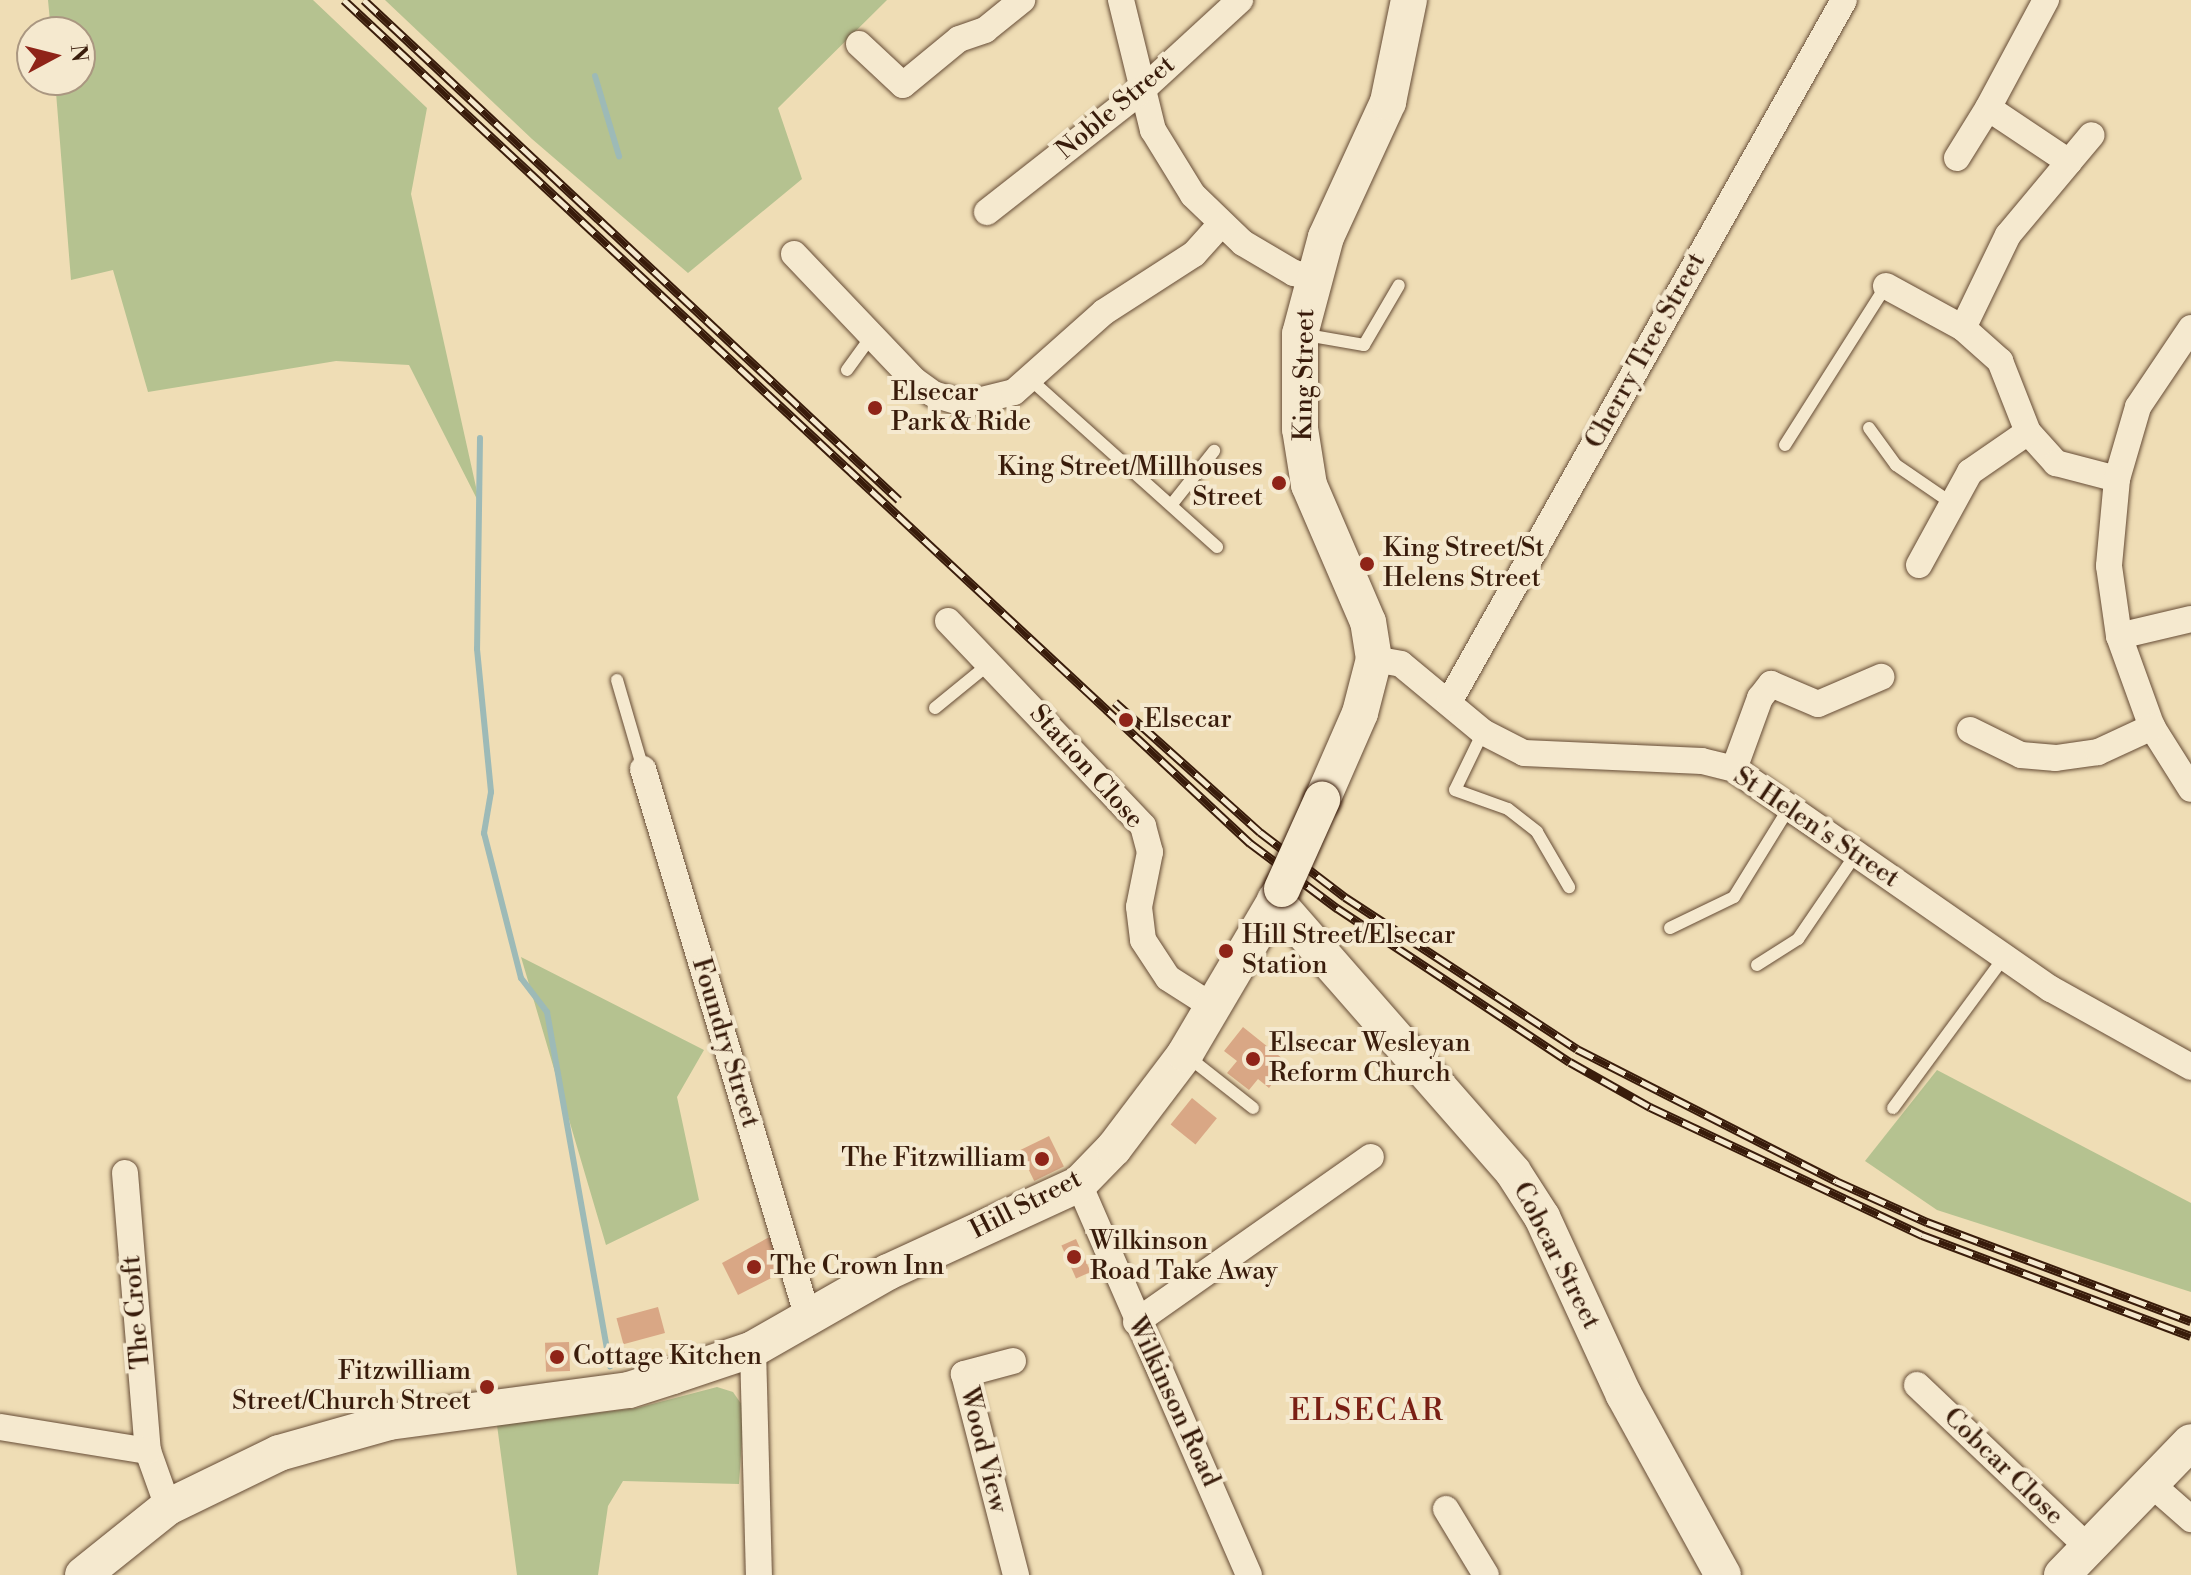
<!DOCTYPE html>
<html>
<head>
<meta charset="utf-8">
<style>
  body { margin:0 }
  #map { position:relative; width:2191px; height:1575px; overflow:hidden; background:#efddb5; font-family:"Libre Bodoni",serif }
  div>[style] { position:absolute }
  .green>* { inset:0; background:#b5c290 }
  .stream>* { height:6px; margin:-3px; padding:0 3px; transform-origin:3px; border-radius:3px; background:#9dbab7 }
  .building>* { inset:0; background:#d9a785; transform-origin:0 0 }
  .roads { filter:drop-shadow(0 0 2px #664c36) drop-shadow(0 0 2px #664c36) }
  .lane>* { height:12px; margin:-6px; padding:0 6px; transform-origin:6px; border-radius:6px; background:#f5e9cf }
  .street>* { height:26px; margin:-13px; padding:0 13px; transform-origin:13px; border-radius:13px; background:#f5e9cf }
  .secondary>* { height:36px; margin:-18px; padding:0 18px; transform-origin:18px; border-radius:18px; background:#f5e9cf }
  .rail>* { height:9px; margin-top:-4.5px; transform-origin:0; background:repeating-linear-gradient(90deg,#f5e9cf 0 18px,#391c0b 0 36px); box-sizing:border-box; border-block:2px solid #391c0b }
  .bridges { filter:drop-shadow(0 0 2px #391c0b) drop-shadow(0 0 2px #391c0b) }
  .secondary-bridge>* { height:36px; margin:-18px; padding:0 18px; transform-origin:18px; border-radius:18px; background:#f5e9cf }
  .dots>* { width:22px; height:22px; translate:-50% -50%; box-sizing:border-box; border:4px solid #f5e9cf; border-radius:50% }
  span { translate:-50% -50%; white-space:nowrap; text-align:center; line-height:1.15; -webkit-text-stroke:8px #f5e9cf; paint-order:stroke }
  .street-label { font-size:26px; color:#391c0b }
  .poi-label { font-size:26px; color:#391c0b }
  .left { translate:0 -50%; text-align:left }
  .right { translate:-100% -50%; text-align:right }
  .quarter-label { font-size:30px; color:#7a1f14; letter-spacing:2px }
  .north { position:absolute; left:16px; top:16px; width:80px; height:80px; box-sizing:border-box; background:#f5e9cf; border:2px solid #aa9781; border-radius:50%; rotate:83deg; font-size:22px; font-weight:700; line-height:32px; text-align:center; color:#391c0b }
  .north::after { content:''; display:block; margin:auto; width:28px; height:36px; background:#8f2418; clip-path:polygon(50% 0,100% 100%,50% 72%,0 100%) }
</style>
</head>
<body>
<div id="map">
  <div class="green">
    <div style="clip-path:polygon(48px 0,313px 0,427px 108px,411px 194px,480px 505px,409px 365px,336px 361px,148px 392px,113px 270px,71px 280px,55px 80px,80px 80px,80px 32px,51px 32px)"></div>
    <div style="clip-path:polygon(385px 0,887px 0,778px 108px,802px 179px,688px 273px,532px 139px)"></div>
    <div style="clip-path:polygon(521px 957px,704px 1050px,677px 1097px,699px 1200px,606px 1245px)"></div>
    <div style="clip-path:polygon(1937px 1070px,2191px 1203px,2191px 1292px,1937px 1210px,1865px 1161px)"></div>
    <div style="clip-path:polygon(717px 1387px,733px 1392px,744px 1408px,739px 1484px,623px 1481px,608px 1506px,598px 1575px,517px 1575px,497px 1425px,637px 1408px)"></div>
  </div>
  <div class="stream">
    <div style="left:595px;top:76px;width:84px;rotate:73.3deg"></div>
    <div style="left:480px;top:438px;width:211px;rotate:90.8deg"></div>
    <div style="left:477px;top:649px;width:144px;rotate:84.4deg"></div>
    <div style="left:491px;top:792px;width:42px;rotate:99.7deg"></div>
    <div style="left:484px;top:833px;width:150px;rotate:75.7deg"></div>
    <div style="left:521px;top:978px;width:43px;rotate:52.6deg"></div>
    <div style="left:547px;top:1012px;width:360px;rotate:79.9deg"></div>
  </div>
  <div class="building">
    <div style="clip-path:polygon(1243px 1027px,1288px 1063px,1269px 1088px,1258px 1079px,1249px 1090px,1227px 1073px,1237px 1061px,1224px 1051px)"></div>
    <div style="left:1192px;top:1098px;width:32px;height:34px;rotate:39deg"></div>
    <div style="left:1049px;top:1136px;width:34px;height:33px;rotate:64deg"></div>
    <div style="clip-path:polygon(775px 1234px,785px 1271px,738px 1295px,722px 1263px)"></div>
    <div style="left:1076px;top:1239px;width:36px;height:16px;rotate:66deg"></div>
    <div style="left:658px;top:1307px;width:27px;height:43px;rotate:75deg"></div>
    <div style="left:569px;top:1342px;width:29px;height:24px;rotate:88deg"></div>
  </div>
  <div class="roads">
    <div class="lane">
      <div style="left:1301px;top:334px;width:64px;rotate:9.9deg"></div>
      <div style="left:1364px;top:345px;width:69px;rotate:-59.7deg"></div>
      <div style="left:847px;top:370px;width:41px;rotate:-54deg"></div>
      <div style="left:1031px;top:380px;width:250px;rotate:41.9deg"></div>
      <div style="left:1869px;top:428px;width:46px;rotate:53.9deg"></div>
      <div style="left:1896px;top:465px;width:69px;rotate:34.4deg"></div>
      <div style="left:1785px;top:445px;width:188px;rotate:-57.6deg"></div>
      <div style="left:1172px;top:504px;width:68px;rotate:-51.6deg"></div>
      <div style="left:617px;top:680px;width:93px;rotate:73.7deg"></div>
      <div style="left:935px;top:708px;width:70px;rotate:-39.2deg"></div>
      <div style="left:1483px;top:732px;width:64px;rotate:115.8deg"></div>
      <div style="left:1455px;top:790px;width:56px;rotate:19.7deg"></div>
      <div style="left:1508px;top:809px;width:37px;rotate:38deg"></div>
      <div style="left:1537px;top:832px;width:64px;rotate:59.8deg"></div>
      <div style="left:1670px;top:928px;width:71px;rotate:-25.8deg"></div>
      <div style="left:1734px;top:897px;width:105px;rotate:-58.3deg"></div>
      <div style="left:1757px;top:965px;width:49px;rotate:-32.4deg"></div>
      <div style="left:1798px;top:939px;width:103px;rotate:-55.7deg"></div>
      <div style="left:1187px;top:1056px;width:84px;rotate:38.2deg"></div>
      <div style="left:1893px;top:1108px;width:189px;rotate:-53.6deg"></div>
    </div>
    <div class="street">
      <div style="left:1121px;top:0;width:134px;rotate:76.2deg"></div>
      <div style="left:1153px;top:130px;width:76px;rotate:58.4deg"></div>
      <div style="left:1193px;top:195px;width:69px;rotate:43.8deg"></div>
      <div style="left:1243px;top:243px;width:59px;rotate:30.5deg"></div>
      <div style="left:1294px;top:273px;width:18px;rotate:13deg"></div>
      <div style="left:859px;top:44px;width:60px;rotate:43deg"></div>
      <div style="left:903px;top:85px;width:72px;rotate:-39.4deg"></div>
      <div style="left:959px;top:39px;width:28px;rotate:-19deg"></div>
      <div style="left:985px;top:30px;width:48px;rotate:-39deg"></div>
      <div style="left:1957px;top:158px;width:59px;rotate:-58.2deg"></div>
      <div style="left:2069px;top:162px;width:35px;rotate:-50deg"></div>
      <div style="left:987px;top:212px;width:194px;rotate:-38.1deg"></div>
      <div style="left:1140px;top:92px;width:136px;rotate:-42.6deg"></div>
      <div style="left:794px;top:254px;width:174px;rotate:46.4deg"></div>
      <div style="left:914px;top:380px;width:24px;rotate:36deg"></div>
      <div style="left:933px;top:394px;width:34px;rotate:17deg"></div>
      <div style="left:965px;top:404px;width:50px;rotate:-13.8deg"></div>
      <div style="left:1014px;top:392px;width:120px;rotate:-41.6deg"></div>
      <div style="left:1104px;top:312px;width:107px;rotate:-32.8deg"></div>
      <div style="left:1194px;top:254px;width:40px;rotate:-48deg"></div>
      <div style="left:1886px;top:286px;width:88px;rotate:28.6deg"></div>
      <div style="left:1963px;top:328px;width:50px;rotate:41.7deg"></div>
      <div style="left:2000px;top:361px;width:76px;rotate:68.5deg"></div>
      <div style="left:2028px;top:432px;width:42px;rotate:47.9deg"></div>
      <div style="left:2056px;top:463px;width:63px;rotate:14.7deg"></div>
      <div style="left:1963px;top:328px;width:103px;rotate:-64.2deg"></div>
      <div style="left:2008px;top:235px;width:95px;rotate:-50.1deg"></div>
      <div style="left:2069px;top:162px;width:97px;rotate:-146.3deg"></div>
      <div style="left:1988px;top:108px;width:123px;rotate:-61.8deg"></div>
      <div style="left:2191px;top:328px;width:95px;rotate:123.9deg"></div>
      <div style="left:2138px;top:407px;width:75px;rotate:106.3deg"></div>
      <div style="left:2117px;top:479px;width:87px;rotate:95.3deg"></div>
      <div style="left:2109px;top:566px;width:71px;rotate:81.9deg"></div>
      <div style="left:2119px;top:636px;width:97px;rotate:70.1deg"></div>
      <div style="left:2152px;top:727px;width:73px;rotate:57.8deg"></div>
      <div style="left:1919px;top:565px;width:106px;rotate:-61.3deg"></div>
      <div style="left:1970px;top:472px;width:70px;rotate:-34.6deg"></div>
      <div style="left:948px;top:621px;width:283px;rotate:46.4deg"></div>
      <div style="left:1143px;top:826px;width:27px;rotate:75deg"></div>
      <div style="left:1150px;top:852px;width:56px;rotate:101.3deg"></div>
      <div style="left:1139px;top:907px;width:33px;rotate:83deg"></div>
      <div style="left:1143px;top:940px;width:45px;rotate:56.7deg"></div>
      <div style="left:1168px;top:978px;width:52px;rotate:32.5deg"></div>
      <div style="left:2119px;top:636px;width:74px;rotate:-13.3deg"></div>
      <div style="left:1374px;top:659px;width:27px;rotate:10deg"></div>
      <div style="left:1401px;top:664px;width:107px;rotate:39.7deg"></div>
      <div style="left:1483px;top:732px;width:46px;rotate:27.1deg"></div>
      <div style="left:1524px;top:753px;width:178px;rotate:2.6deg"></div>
      <div style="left:1702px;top:761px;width:33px;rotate:14deg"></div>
      <div style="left:1734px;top:769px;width:386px;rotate:34.8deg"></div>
      <div style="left:2051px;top:989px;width:160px;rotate:29.1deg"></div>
      <div style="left:1449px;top:702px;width:805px;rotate:-60.63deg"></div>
      <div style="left:1970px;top:730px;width:57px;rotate:26.1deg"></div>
      <div style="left:2021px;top:755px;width:35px;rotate:5deg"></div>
      <div style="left:2056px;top:758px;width:42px;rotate:-8.1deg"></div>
      <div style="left:2098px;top:752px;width:60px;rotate:-24.8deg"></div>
      <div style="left:643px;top:769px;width:573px;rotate:73.27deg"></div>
      <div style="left:1734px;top:769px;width:76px;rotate:-69.9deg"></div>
      <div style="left:1760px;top:698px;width:18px;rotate:-52deg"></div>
      <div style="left:1771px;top:684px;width:51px;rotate:23.1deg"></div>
      <div style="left:1818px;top:704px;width:69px;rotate:-23.2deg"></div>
      <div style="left:125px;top:1173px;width:279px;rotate:85.3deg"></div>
      <div style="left:148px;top:1451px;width:59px;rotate:70.3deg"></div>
      <div style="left:1079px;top:1184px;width:426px;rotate:66.5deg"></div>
      <div style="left:1136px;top:1322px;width:287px;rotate:-35.1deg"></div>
      <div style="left:753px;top:1349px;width:226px;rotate:88.5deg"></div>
      <div style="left:1013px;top:1361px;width:51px;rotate:165.1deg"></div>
      <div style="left:964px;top:1374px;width:208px;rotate:75.5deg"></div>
      <div style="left:1917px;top:1385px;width:237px;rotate:43.5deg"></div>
      <div style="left:0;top:1427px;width:150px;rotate:9.2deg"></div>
      <div style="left:2150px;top:1483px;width:55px;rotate:41.3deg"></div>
      <div style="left:1446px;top:1509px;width:77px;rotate:58.8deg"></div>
    </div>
    <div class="secondary">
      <div style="left:1322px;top:800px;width:95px;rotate:-66.4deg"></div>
      <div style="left:1360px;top:713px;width:56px;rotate:-75.5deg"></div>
      <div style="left:1374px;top:659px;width:37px;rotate:-99deg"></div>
      <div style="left:1368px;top:622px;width:149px;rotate:-113.3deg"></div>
      <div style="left:1309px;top:485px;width:57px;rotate:-99.1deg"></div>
      <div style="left:1300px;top:429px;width:95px;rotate:-90deg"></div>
      <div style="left:1300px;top:334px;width:100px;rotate:-75deg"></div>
      <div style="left:1326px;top:237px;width:149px;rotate:-65.3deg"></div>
      <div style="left:1388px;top:102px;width:104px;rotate:-78.4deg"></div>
      <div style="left:1275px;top:900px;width:361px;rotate:48.8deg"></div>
      <div style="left:1513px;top:1172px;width:54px;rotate:57.2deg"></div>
      <div style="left:1542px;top:1217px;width:196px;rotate:65.3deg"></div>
      <div style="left:1624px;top:1395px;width:205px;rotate:61.2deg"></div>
      <div style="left:83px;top:1575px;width:109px;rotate:-38.7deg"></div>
      <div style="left:168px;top:1507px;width:123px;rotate:-25.9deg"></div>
      <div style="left:279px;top:1453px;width:114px;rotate:-15.7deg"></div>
      <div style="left:389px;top:1422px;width:242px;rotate:-7.6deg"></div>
      <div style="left:629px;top:1390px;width:46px;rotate:-17.7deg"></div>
      <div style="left:673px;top:1376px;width:84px;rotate:-18.6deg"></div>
      <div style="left:753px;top:1349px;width:155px;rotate:-29.7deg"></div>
      <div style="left:888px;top:1272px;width:210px;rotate:-24.7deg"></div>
      <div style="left:1079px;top:1184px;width:50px;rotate:-45.8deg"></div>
      <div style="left:1114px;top:1148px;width:118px;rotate:-52.9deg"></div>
      <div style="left:1185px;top:1054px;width:191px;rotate:-59.5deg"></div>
      <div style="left:2062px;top:1575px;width:185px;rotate:-45.9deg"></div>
    </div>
  </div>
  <div class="rail">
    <div style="left:344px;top:0;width:1238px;rotate:42.94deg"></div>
    <div style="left:1250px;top:843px;width:109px;rotate:36.8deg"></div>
    <div style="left:1337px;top:908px;width:279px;rotate:33.5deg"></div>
    <div style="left:1570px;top:1062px;width:92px;rotate:29.4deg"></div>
    <div style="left:1650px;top:1107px;width:301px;rotate:25.2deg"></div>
    <div style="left:1922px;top:1235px;width:287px;rotate:20.6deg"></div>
    <div style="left:364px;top:0;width:732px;rotate:43.06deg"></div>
    <div style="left:1115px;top:702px;width:195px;rotate:41.9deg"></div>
    <div style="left:1260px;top:832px;width:107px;rotate:37.4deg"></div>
    <div style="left:1345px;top:897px;width:277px;rotate:33.2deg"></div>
    <div style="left:1577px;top:1049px;width:291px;rotate:27deg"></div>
    <div style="left:1836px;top:1181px;width:100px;rotate:24.3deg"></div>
    <div style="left:1927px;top:1222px;width:282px;rotate:20.6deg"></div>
  </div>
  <div class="bridges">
    <div class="secondary-bridge">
      <div style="left:1282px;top:889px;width:98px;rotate:-65.8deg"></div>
    </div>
  </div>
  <div class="dots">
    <div style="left:875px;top:408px;background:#8f2418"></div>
    <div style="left:1279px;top:483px;background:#8f2418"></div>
    <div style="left:1367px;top:564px;background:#8f2418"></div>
    <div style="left:1126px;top:720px;background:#8f2418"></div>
    <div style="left:1226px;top:951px;background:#8f2418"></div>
    <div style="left:1253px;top:1059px;background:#8f2418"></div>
    <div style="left:1042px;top:1159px;background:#8f2418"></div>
    <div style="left:1074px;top:1257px;background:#8f2418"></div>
    <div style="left:754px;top:1267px;background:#8f2418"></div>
    <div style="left:557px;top:1357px;background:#8f2418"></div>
    <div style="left:487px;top:1387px;background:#8f2418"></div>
  </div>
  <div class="street-label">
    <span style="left:1116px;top:108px;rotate:-40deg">Noble Street</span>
    <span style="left:1646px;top:351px;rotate:-61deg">Cherry Tree Street</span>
    <span style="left:1305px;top:375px;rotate:-89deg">King Street</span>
    <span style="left:1086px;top:767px;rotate:48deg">Station Close</span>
    <span style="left:1816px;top:828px;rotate:34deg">St Helen's Street</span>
    <span style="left:725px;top:1043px;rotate:73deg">Foundry Street</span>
    <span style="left:1026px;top:1205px;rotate:-27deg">Hill Street</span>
    <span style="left:1556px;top:1256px;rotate:63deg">Cobcar Street</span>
    <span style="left:137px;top:1312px;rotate:-95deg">The Croft</span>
    <span style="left:1173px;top:1402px;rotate:65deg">Wilkinson Road</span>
    <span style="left:983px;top:1450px;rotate:76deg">Wood View</span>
    <span style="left:2003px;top:1467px;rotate:44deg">Cobcar Close</span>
  </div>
  <div class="poi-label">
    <span class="left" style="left:891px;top:408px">Elsecar<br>Park &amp; Ride</span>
    <span class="right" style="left:1263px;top:483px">King Street/Millhouses<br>Street</span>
    <span class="left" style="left:1383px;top:564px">King Street/St<br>Helens Street</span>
    <span class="left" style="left:1144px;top:720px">Elsecar</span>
    <span class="left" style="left:1242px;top:951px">Hill Street/Elsecar<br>Station</span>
    <span class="left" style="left:1269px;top:1059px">Elsecar Wesleyan<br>Reform Church</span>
    <span class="right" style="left:1026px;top:1159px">The Fitzwilliam</span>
    <span class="left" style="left:1090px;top:1257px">Wilkinson<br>Road Take Away</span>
    <span class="left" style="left:770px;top:1267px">The Crown Inn</span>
    <span class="left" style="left:573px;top:1357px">Cottage Kitchen</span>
    <span class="right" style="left:471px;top:1387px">Fitzwilliam<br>Street/Church Street</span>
  </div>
  <div class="quarter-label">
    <span style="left:1367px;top:1411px">ELSECAR</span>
  </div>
  <div class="north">N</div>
</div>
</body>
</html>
